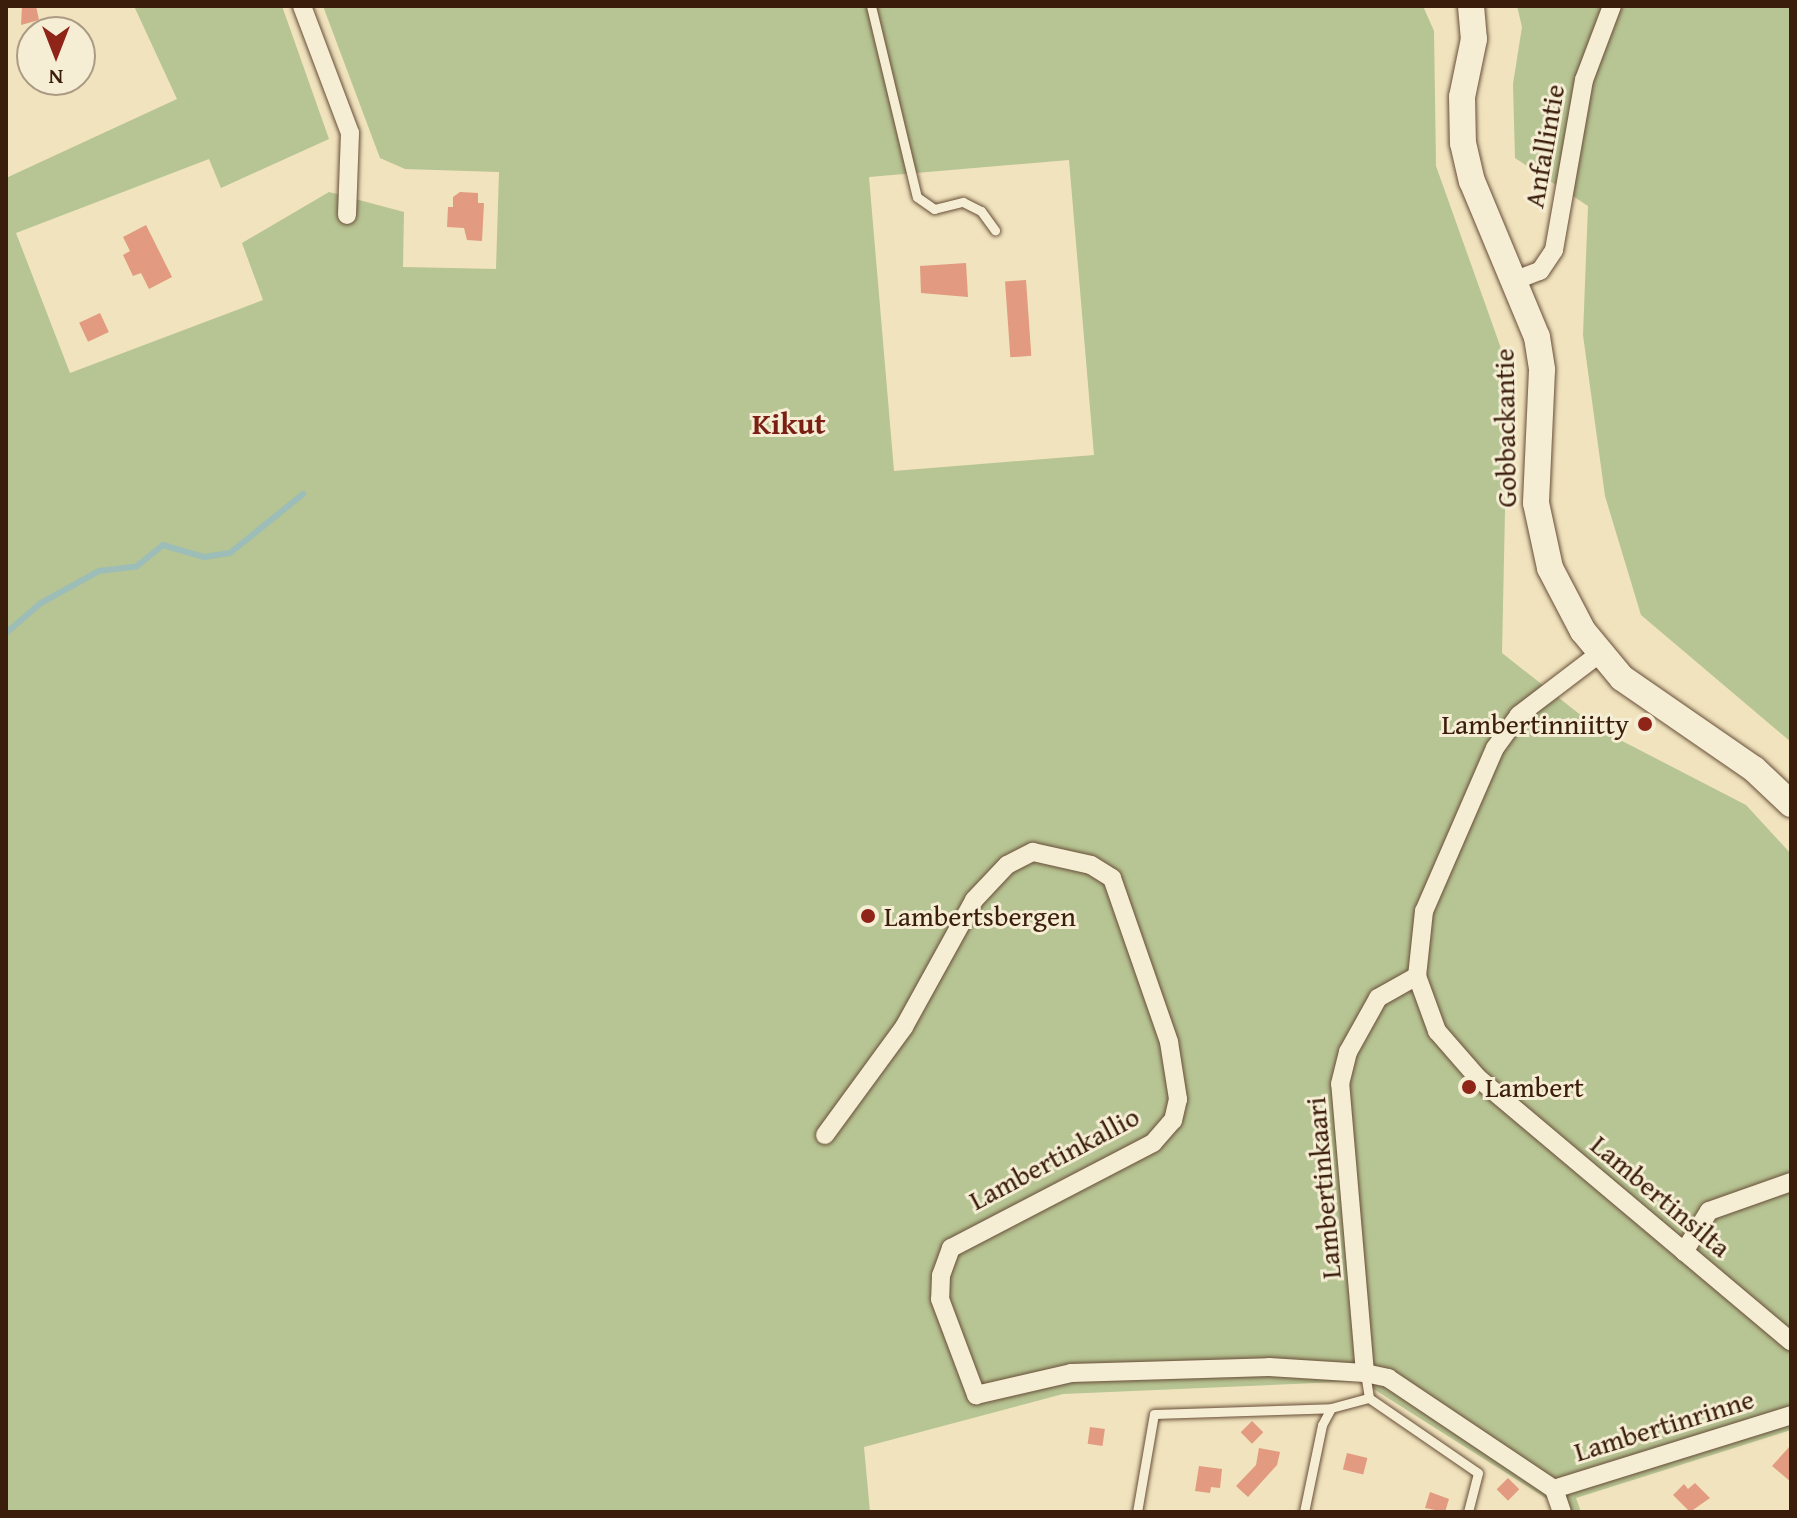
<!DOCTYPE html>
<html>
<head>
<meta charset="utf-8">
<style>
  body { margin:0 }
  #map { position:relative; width:1797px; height:1518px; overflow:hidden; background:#f0e3bd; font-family:"Gentium Book Plus",serif }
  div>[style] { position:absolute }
  .green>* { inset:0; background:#b7c493 }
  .stream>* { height:6px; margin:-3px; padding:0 3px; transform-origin:3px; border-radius:3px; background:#9cbdb8 }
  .building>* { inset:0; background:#e29a80; transform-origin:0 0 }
  .roads { filter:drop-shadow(0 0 2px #684e38) drop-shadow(0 0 2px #684e38) }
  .lane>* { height:9px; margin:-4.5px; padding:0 4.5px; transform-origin:4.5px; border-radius:4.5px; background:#f5edd4 }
  .street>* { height:18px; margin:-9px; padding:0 9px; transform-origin:9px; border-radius:9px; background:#f5edd4 }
  .secondary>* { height:26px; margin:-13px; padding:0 13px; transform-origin:13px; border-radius:13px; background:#f5edd4 }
  .dots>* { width:22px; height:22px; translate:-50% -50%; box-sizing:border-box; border:4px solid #f5edd4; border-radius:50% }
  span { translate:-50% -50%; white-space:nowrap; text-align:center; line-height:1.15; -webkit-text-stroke:6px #f5edd4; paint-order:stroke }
  .street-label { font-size:28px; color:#3b1d0b }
  .poi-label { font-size:28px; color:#3b1d0b }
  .right { translate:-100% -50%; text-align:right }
  .left { translate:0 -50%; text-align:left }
  .neighbourhood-label { font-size:30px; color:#7a1f14; font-weight:700 }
  .frame { position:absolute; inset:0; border:8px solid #3b1d0b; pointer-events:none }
  .north { position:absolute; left:16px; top:16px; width:80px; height:80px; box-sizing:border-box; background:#f5edd4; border:2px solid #ab9a84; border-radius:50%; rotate:180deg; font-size:22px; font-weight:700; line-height:32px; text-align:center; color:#3b1d0b }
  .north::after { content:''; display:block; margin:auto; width:28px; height:36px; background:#8f2418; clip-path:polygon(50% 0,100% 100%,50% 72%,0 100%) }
</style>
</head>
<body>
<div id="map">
  <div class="green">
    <div style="clip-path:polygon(evenodd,134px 6px,282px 6px,329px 139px,221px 188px,209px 159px,16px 233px,70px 373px,263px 300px,242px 243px,329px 192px,404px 212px,403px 267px,496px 269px,499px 172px,405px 169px,380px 158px,323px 6px,1423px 6px,1434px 31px,1436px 166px,1508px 368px,1502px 653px,1597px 728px,1746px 805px,1791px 854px,1791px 1430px,1576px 1498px,1581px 1512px,1554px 1512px,1555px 1504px,1361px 1381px,1063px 1394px,864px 1447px,870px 1512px,6px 1512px,6px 178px,177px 99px,134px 6px,1069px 160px,1094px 455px,894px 471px,869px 177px,1069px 160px)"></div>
    <div style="clip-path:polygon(1517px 6px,1791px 6px,1791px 742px,1641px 615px,1605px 496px,1583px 335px,1588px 206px,1515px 158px,1513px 84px,1522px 27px)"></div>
  </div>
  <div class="stream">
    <div style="left:6px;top:633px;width:46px;rotate:-40.6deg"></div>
    <div style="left:41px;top:603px;width:66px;rotate:-28.9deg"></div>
    <div style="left:99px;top:571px;width:38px;rotate:-7deg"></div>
    <div style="left:137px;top:566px;width:33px;rotate:-39deg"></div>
    <div style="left:163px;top:545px;width:43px;rotate:16.3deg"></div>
    <div style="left:204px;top:557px;width:26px;rotate:-9deg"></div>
    <div style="left:230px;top:553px;width:94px;rotate:-38.9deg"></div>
  </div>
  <div class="building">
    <div style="clip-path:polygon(22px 6px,36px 6px,39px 20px,21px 25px)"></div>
    <div style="clip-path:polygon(460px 192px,478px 193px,478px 203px,484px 203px,482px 241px,467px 240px,464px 228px,447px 227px,448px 207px,453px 207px,453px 197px)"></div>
    <div style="clip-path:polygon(146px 225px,172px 277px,149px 289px,141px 273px,133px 276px,123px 255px,130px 251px,123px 237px)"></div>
    <div style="clip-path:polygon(966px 263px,968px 297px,921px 293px,920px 266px)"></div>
    <div style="left:1026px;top:280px;width:76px;height:21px;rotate:86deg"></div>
    <div style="left:100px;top:313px;width:21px;height:23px;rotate:65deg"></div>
    <div style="left:1252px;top:1421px;width:16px;height:16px;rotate:45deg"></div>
    <div style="left:1090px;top:1427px;width:15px;height:17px;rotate:8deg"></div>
    <div style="clip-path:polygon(1791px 1445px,1791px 1482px,1772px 1466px)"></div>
    <div style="clip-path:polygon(1259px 1448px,1280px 1452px,1277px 1465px,1248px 1497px,1236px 1486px,1256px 1465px)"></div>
    <div style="left:1347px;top:1453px;width:21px;height:17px;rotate:14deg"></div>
    <div style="clip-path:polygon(1199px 1466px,1222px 1469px,1220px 1488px,1211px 1487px,1210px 1493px,1195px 1491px)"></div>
    <div style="left:1508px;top:1478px;width:16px;height:16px;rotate:45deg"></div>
    <div style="clip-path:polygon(1695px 1483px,1710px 1498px,1690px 1512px,1673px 1495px,1684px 1484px,1688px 1489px)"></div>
    <div style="clip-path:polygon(1430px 1492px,1449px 1499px,1445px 1512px,1425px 1508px)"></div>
  </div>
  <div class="roads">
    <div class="lane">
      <div style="left:871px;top:6px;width:196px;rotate:76.5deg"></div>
      <div style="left:917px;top:197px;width:21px;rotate:35deg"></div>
      <div style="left:934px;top:209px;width:30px;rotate:-14deg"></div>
      <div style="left:963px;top:202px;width:20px;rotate:27deg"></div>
      <div style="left:981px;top:211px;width:24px;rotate:54deg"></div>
      <div style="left:1371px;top:1375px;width:6px;rotate:141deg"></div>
      <div style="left:1366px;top:1379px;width:19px;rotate:81deg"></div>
      <div style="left:1369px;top:1398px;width:132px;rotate:34.5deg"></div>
      <div style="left:1478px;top:1473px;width:40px;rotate:104.4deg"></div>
      <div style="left:1137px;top:1512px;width:99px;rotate:-80.2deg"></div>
      <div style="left:1154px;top:1414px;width:177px;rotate:-1.9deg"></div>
      <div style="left:1304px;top:1512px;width:89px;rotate:-78.3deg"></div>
      <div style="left:1322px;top:1425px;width:19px;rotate:-62deg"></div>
      <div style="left:1331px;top:1408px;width:39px;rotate:-15deg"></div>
    </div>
    <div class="street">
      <div style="left:302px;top:6px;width:136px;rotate:69.3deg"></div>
      <div style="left:350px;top:133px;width:82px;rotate:92.1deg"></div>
      <div style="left:1516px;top:280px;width:26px;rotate:-21deg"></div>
      <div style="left:1540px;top:271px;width:25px;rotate:-56deg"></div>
      <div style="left:1554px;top:250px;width:173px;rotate:-80deg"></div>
      <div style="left:1584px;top:80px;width:79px;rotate:-69.3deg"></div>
      <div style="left:1599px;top:654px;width:101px;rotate:142.7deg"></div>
      <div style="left:1519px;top:715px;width:41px;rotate:126deg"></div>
      <div style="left:1495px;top:748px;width:178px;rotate:113.5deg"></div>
      <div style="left:1424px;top:911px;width:65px;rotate:96.1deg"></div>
      <div style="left:1417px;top:976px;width:59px;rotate:70deg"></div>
      <div style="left:1437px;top:1031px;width:62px;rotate:48.9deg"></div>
      <div style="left:1478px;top:1078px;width:409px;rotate:40.1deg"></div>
      <div style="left:825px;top:1135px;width:134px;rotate:-53.8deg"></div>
      <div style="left:904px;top:1027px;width:145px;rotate:-61.1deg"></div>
      <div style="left:974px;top:900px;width:48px;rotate:-46.7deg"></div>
      <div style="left:1007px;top:865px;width:29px;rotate:-27deg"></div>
      <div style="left:1033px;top:852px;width:59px;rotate:12.6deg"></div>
      <div style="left:1091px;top:865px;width:25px;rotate:32deg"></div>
      <div style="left:1112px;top:878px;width:174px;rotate:70.8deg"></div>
      <div style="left:1169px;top:1042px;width:58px;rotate:81deg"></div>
      <div style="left:1178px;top:1099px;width:22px;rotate:103deg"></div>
      <div style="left:1173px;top:1120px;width:30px;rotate:131deg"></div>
      <div style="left:1153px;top:1143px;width:228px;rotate:152.5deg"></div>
      <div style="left:951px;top:1248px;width:29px;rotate:110deg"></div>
      <div style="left:941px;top:1275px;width:24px;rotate:92deg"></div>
      <div style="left:940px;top:1299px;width:103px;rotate:69.4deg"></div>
      <div style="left:976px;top:1395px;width:98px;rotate:-13deg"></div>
      <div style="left:1071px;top:1373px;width:198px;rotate:-1.7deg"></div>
      <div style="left:1269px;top:1367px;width:96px;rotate:3.6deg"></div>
      <div style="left:1365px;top:1373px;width:24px;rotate:12deg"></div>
      <div style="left:1388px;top:1378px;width:200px;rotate:33.8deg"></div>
      <div style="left:1554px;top:1489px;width:24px;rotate:71deg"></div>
      <div style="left:1684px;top:1252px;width:48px;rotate:-58.6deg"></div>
      <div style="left:1709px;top:1211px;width:87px;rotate:-19.5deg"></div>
      <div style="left:1365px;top:1373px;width:290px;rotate:-94.9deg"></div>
      <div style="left:1340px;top:1084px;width:33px;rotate:-76deg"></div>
      <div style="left:1348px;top:1052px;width:62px;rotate:-60.9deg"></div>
      <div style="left:1378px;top:998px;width:45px;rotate:-29.4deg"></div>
      <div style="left:1554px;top:1489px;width:248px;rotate:-17.3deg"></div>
    </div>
    <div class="secondary">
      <div style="left:1471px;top:6px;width:33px;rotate:85deg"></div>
      <div style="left:1474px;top:39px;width:59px;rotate:101.7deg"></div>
      <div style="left:1462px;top:97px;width:46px;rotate:88.8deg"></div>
      <div style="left:1463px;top:143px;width:39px;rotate:77deg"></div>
      <div style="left:1472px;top:181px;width:169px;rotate:67.4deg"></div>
      <div style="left:1537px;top:337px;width:33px;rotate:81deg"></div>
      <div style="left:1542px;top:370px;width:133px;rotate:92.6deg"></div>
      <div style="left:1536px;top:503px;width:66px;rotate:77.8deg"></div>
      <div style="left:1550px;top:568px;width:71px;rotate:62.4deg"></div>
      <div style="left:1583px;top:631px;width:61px;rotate:50.3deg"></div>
      <div style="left:1622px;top:678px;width:160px;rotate:34.6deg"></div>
      <div style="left:1754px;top:769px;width:51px;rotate:43.4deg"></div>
    </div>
  </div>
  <div class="dots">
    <div style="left:1645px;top:724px;background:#8f2418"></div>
    <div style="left:868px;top:916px;background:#8f2418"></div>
    <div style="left:1469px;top:1087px;background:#8f2418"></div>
  </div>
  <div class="street-label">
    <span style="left:1544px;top:146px;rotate:-80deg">Anfallintie</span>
    <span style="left:1505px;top:428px;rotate:-91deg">Gobbackantie</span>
    <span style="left:1054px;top:1158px;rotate:-28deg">Lambertinkallio</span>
    <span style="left:1323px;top:1188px;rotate:-95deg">Lambertinkaari</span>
    <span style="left:1661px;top:1196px;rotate:40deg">Lambertinsilta</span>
    <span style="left:1664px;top:1425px;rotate:-17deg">Lambertinrinne</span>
  </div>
  <div class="poi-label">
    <span class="right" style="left:1629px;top:724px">Lambertinniitty</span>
    <span class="left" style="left:884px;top:916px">Lambertsbergen</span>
    <span class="left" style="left:1485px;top:1087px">Lambert</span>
  </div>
  <div class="neighbourhood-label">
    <span style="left:789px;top:423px">Kikut</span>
  </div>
  <div class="frame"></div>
  <div class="north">N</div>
</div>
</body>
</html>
